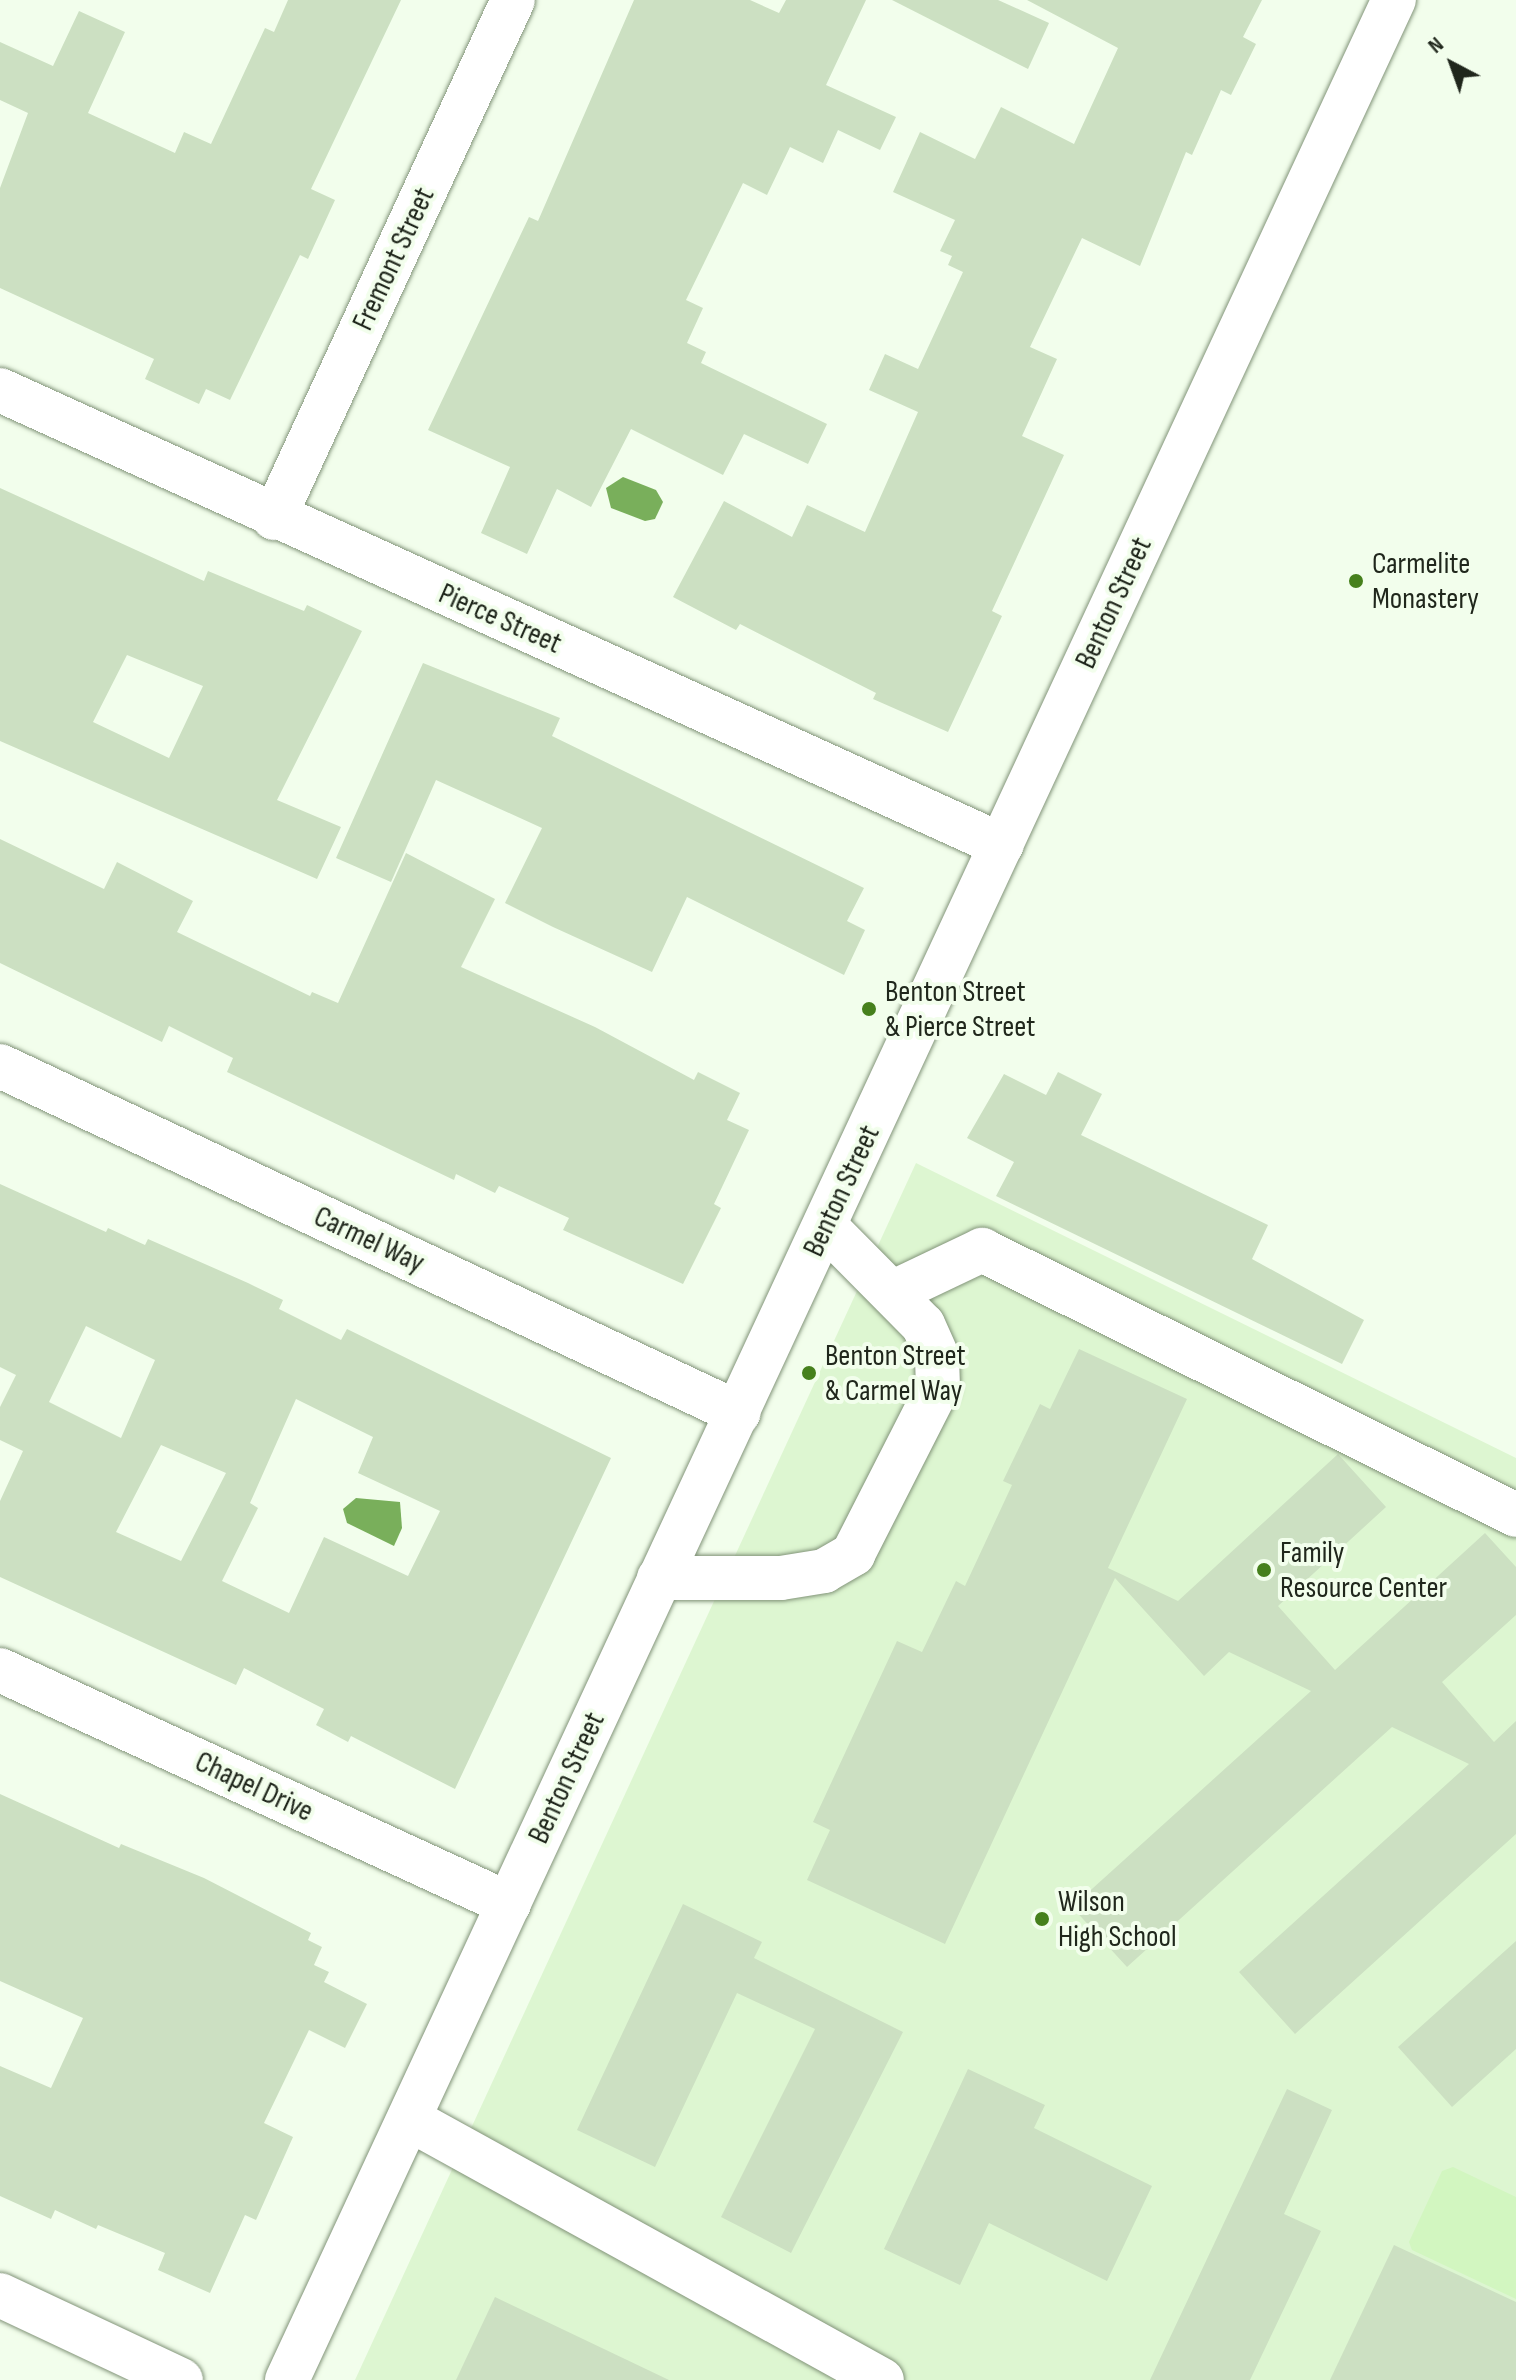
<!DOCTYPE html>
<html>
<head>
<meta charset="utf-8">
<style>
  body { margin:0 }
  #map { position:relative; width:1516px; height:2380px; overflow:hidden; background:#f2feec; font-family:"Sofia Sans Condensed",sans-serif }
  div>[style] { position:absolute }
  .built>* { inset:0; background:#ddf6d1 }
  .green>* { inset:0; background:#d2f6c0 }
  .water>* { inset:0; background:#79af5b }
  .building>* { inset:0; background:#cce0c2 }
  .roads { filter:drop-shadow(0 0 2px #829479) drop-shadow(0 0 2px #829479) }
  .minor>* { height:44px; margin:-22px; padding:0 22px; transform-origin:22px; border-radius:22px; background:#fff }
  .major>* { height:44px; margin:-22px; padding:0 22px; transform-origin:22px; border-radius:22px; background:#fff }
  .dots>* { width:22px; height:22px; translate:-50% -50%; box-sizing:border-box; border:4px solid #f2feec; border-radius:50% }
  span { translate:-50% -50%; white-space:nowrap; text-align:center; line-height:1.15; -webkit-text-stroke:8px #f2feec; paint-order:stroke }
  .street-label { font-size:30px; color:#20271c }
  .poi-label { font-size:30px; color:#20271c }
  .left { translate:0 -50%; text-align:left }
  .north { position:absolute; left:1412px; top:24px; width:80px; height:80px; -webkit-text-stroke:6px #f2feec; paint-order:stroke; rotate:319deg; font-size:22px; font-weight:700; line-height:32px; text-align:center; color:#20271c }
  .north::after { content:''; display:block; margin:auto; width:28px; height:36px; background:#20271c; clip-path:polygon(50% 0,100% 100%,50% 72%,0 100%) }
</style>
</head>
<body>
<div id="map">
  <div class="built">
    <div style="clip-path:polygon(916px 1163px,1516px 1458px,1516px 2380px,355px 2380px)"></div>
  </div>
  <div class="green">
    <div style="clip-path:polygon(1453px 2167px,1516px 2197px,1516px 2299px,1412px 2250px,1409px 2242px,1442px 2171px)"></div>
  </div>
  <div class="water">
    <div style="clip-path:polygon(623px 477px,656px 490px,663px 502px,655px 519px,645px 521px,611px 508px,606px 488px)"></div>
    <div style="clip-path:polygon(356px 1498px,400px 1502px,402px 1528px,394px 1546px,347px 1523px,343px 1509px)"></div>
  </div>
  <div class="building">
    <div style="clip-path:polygon(288px 0,401px 0,311px 189px,335px 200px,308px 259px,300px 255px,230px 400px,206px 389px,199px 404px,145px 379px,154px 359px,0 288px,0 188px,28px 113px,0 100px,0 42px,53px 66px,79px 11px,125px 32px,88px 113px,175px 153px,184px 132px,211px 144px,265px 28px,274px 32px)"></div>
    <div style="clip-path:polygon(634px 0,750px 0,779px 13px,786px 0,866px 0,826px 85px,896px 117px,880px 150px,838px 130px,823px 163px,790px 147px,767px 195px,743px 183px,686px 300px,703px 308px,687px 343px,706px 352px,701px 363px,827px 424px,808px 464px,744px 434px,723px 475px,631px 429px,591px 507px,557px 489px,527px 554px,481px 533px,510px 467px,428px 430px,529px 217px,538px 221px)"></div>
    <div style="clip-path:polygon(892px 0,998px 0,1049px 23px,1028px 69px)"></div>
    <div style="clip-path:polygon(1027px 0,1262px 0,1243px 37px,1256px 44px,1231px 95px,1221px 90px,1192px 155px,1186px 152px,1140px 266px,1082px 238px,1030px 347px,1057px 359px,1022px 436px,1064px 455px,992px 611px,1002px 616px,948px 732px,873px 699px,876px 693px,740px 624px,736px 630px,673px 597px,724px 501px,792px 537px,807px 505px,865px 532px,918px 412px,869px 390px,885px 354px,918px 369px,963px 272px,948px 265px,952px 256px,940px 251px,955px 220px,893px 192px,920px 132px,975px 159px,1001px 107px,1074px 144px,1118px 48px)"></div>
    <div style="clip-path:polygon(evenodd,0 488px,204px 581px,208px 571px,304px 611px,307px 605px,362px 631px,277px 800px,341px 827px,317px 879px,0 741px,0 488px,127px 655px,203px 686px,169px 758px,93px 722px,127px 655px)"></div>
    <div style="clip-path:polygon(423px 663px,560px 718px,552px 736px,864px 888px,847px 921px,865px 930px,844px 975px,687px 897px,652px 972px,553px 927px,505px 903px,542px 828px,436px 780px,391px 882px,336px 858px)"></div>
    <div style="clip-path:polygon(0 839px,104px 889px,117px 862px,193px 901px,177px 932px,310px 996px,312px 992px,338px 1003px,406px 853px,495px 899px,461px 967px,595px 1027px,694px 1080px,698px 1072px,740px 1093px,727px 1120px,749px 1130px,714px 1204px,721px 1208px,683px 1284px,563px 1230px,569px 1218px,499px 1186px,495px 1193px,456px 1174px,454px 1180px,227px 1072px,233px 1058px,169px 1026px,162px 1042px,0 963px)"></div>
    <div style="clip-path:polygon(1058px 1072px,1102px 1094px,1081px 1135px,1268px 1225px,1252px 1259px,1364px 1320px,1342px 1364px,996px 1196px,1014px 1162px,967px 1138px,1004px 1074px,1046px 1095px)"></div>
    <div style="clip-path:polygon(evenodd,0 1184px,106px 1232px,108px 1228px,145px 1245px,148px 1239px,248px 1283px,283px 1300px,279px 1309px,341px 1340px,347px 1329px,611px 1458px,455px 1789px,351px 1736px,348px 1742px,316px 1725px,324px 1709px,244px 1668px,236px 1685px,0 1577px,0 1501px,23px 1451px,0 1440px,0 1407px,16px 1375px,0 1367px,0 1184px,86px 1326px,155px 1360px,121px 1438px,49px 1402px,86px 1326px,0 1184px,296px 1399px,373px 1437px,358px 1473px,440px 1511px,408px 1576px,324px 1537px,289px 1613px,222px 1581px,258px 1508px,250px 1503px,296px 1399px,0 1184px,161px 1445px,226px 1473px,181px 1561px,116px 1532px,161px 1445px)"></div>
    <div style="clip-path:polygon(1079px 1349px,1187px 1399px,1108px 1568px,1178px 1601px,1338px 1454px,1386px 1507px,1278px 1606px,1335px 1670px,1485px 1533px,1516px 1567px,1516px 1615px,1442px 1682px,1494px 1742px,1516px 1721px,1516px 1834px,1295px 2034px,1239px 1972px,1469px 1764px,1392px 1727px,1127px 1967px,1072px 1907px,1311px 1691px,1229px 1652px,1204px 1676px,1115px 1578px,945px 1944px,807px 1880px,830px 1830px,813px 1822px,897px 1641px,922px 1652px,956px 1581px,965px 1586px,1012px 1485px,1003px 1481px,1040px 1404px,1050px 1409px)"></div>
    <div style="clip-path:polygon(0 1794px,119px 1848px,121px 1844px,204px 1878px,311px 1933px,308px 1940px,322px 1947px,314px 1965px,329px 1972px,324px 1982px,367px 2004px,345px 2048px,309px 2030px,264px 2123px,293px 2137px,256px 2220px,245px 2215px,210px 2293px,158px 2270px,165px 2253px,98px 2225px,96px 2229px,55px 2210px,51px 2219px,0 2196px,0 2066px,51px 2088px,83px 2018px,0 1981px)"></div>
    <div style="clip-path:polygon(683px 1904px,762px 1942px,754px 1958px,903px 2032px,791px 2253px,721px 2217px,815px 2029px,737px 1993px,655px 2167px,577px 2130px)"></div>
    <div style="clip-path:polygon(1516px 1941px,1516px 2049px,1452px 2107px,1398px 2047px)"></div>
    <div style="clip-path:polygon(968px 2069px,1045px 2105px,1034px 2128px,1152px 2186px,1107px 2281px,989px 2223px,960px 2285px,884px 2249px)"></div>
    <div style="clip-path:polygon(1287px 2089px,1332px 2110px,1284px 2214px,1321px 2231px,1250px 2380px,1150px 2380px)"></div>
    <div style="clip-path:polygon(1394px 2245px,1516px 2302px,1516px 2380px,1330px 2380px)"></div>
    <div style="clip-path:polygon(495px 2297px,669px 2380px,456px 2380px)"></div>
  </div>
  <div class="roads">
    <div class="minor">
      <div style="left:0;top:390px;width:1100px;rotate:24.44deg"></div>
      <div style="left:274px;top:518px;width:570px;rotate:-65.23deg"></div>
      <div style="left:0;top:1066px;width:816px;rotate:25.18deg"></div>
      <div style="left:894px;top:1292px;width:98px;rotate:-25.5deg"></div>
      <div style="left:982px;top:1250px;width:596px;rotate:26.39deg"></div>
      <div style="left:659px;top:1578px;width:122px"></div>
      <div style="left:781px;top:1578px;width:44px;rotate:-9.2deg"></div>
      <div style="left:824px;top:1571px;width:34px;rotate:-30deg"></div>
      <div style="left:853px;top:1554px;width:187px;rotate:-63deg"></div>
      <div style="left:938px;top:1387px;width:31px;rotate:-92deg"></div>
      <div style="left:937px;top:1356px;width:34px;rotate:-114deg"></div>
      <div style="left:923px;top:1325px;width:138px;rotate:-134.7deg"></div>
      <div style="left:0;top:1670px;width:560px;rotate:24.69deg"></div>
      <div style="left:409px;top:2119px;width:540px;rotate:28.89deg"></div>
      <div style="left:0;top:2295px;width:200px;rotate:25.2deg"></div>
    </div>
    <div class="major">
      <div style="left:287px;top:2380px;width:2625px;rotate:-65.06deg"></div>
    </div>
  </div>
  <div class="dots">
    <div style="left:1356px;top:581px;background:#46801c"></div>
    <div style="left:869px;top:1009px;background:#46801c"></div>
    <div style="left:809px;top:1373px;background:#46801c"></div>
    <div style="left:1264px;top:1570px;background:#46801c"></div>
    <div style="left:1042px;top:1919px;background:#46801c"></div>
  </div>
  <div class="street-label">
    <span style="left:394px;top:259px;rotate:-65deg">Fremont Street</span>
    <span style="left:1114px;top:603px;rotate:-65deg">Benton Street</span>
    <span style="left:500px;top:619px;rotate:24deg">Pierce Street</span>
    <span style="left:842px;top:1191px;rotate:-65deg">Benton Street</span>
    <span style="left:369px;top:1240px;rotate:25deg">Carmel Way</span>
    <span style="left:567px;top:1778px;rotate:-65deg">Benton Street</span>
    <span style="left:254px;top:1787px;rotate:25deg">Chapel Drive</span>
  </div>
  <div class="poi-label">
    <span class="left" style="left:1372px;top:581px">Carmelite<br>Monastery</span>
    <span class="left" style="left:885px;top:1009px">Benton Street<br>&amp; Pierce Street</span>
    <span class="left" style="left:825px;top:1373px">Benton Street<br>&amp; Carmel Way</span>
    <span class="left" style="left:1280px;top:1570px">Family<br>Resource Center</span>
    <span class="left" style="left:1058px;top:1919px">Wilson<br>High School</span>
  </div>
  <div class="north">N</div>
</div>
</body>
</html>
